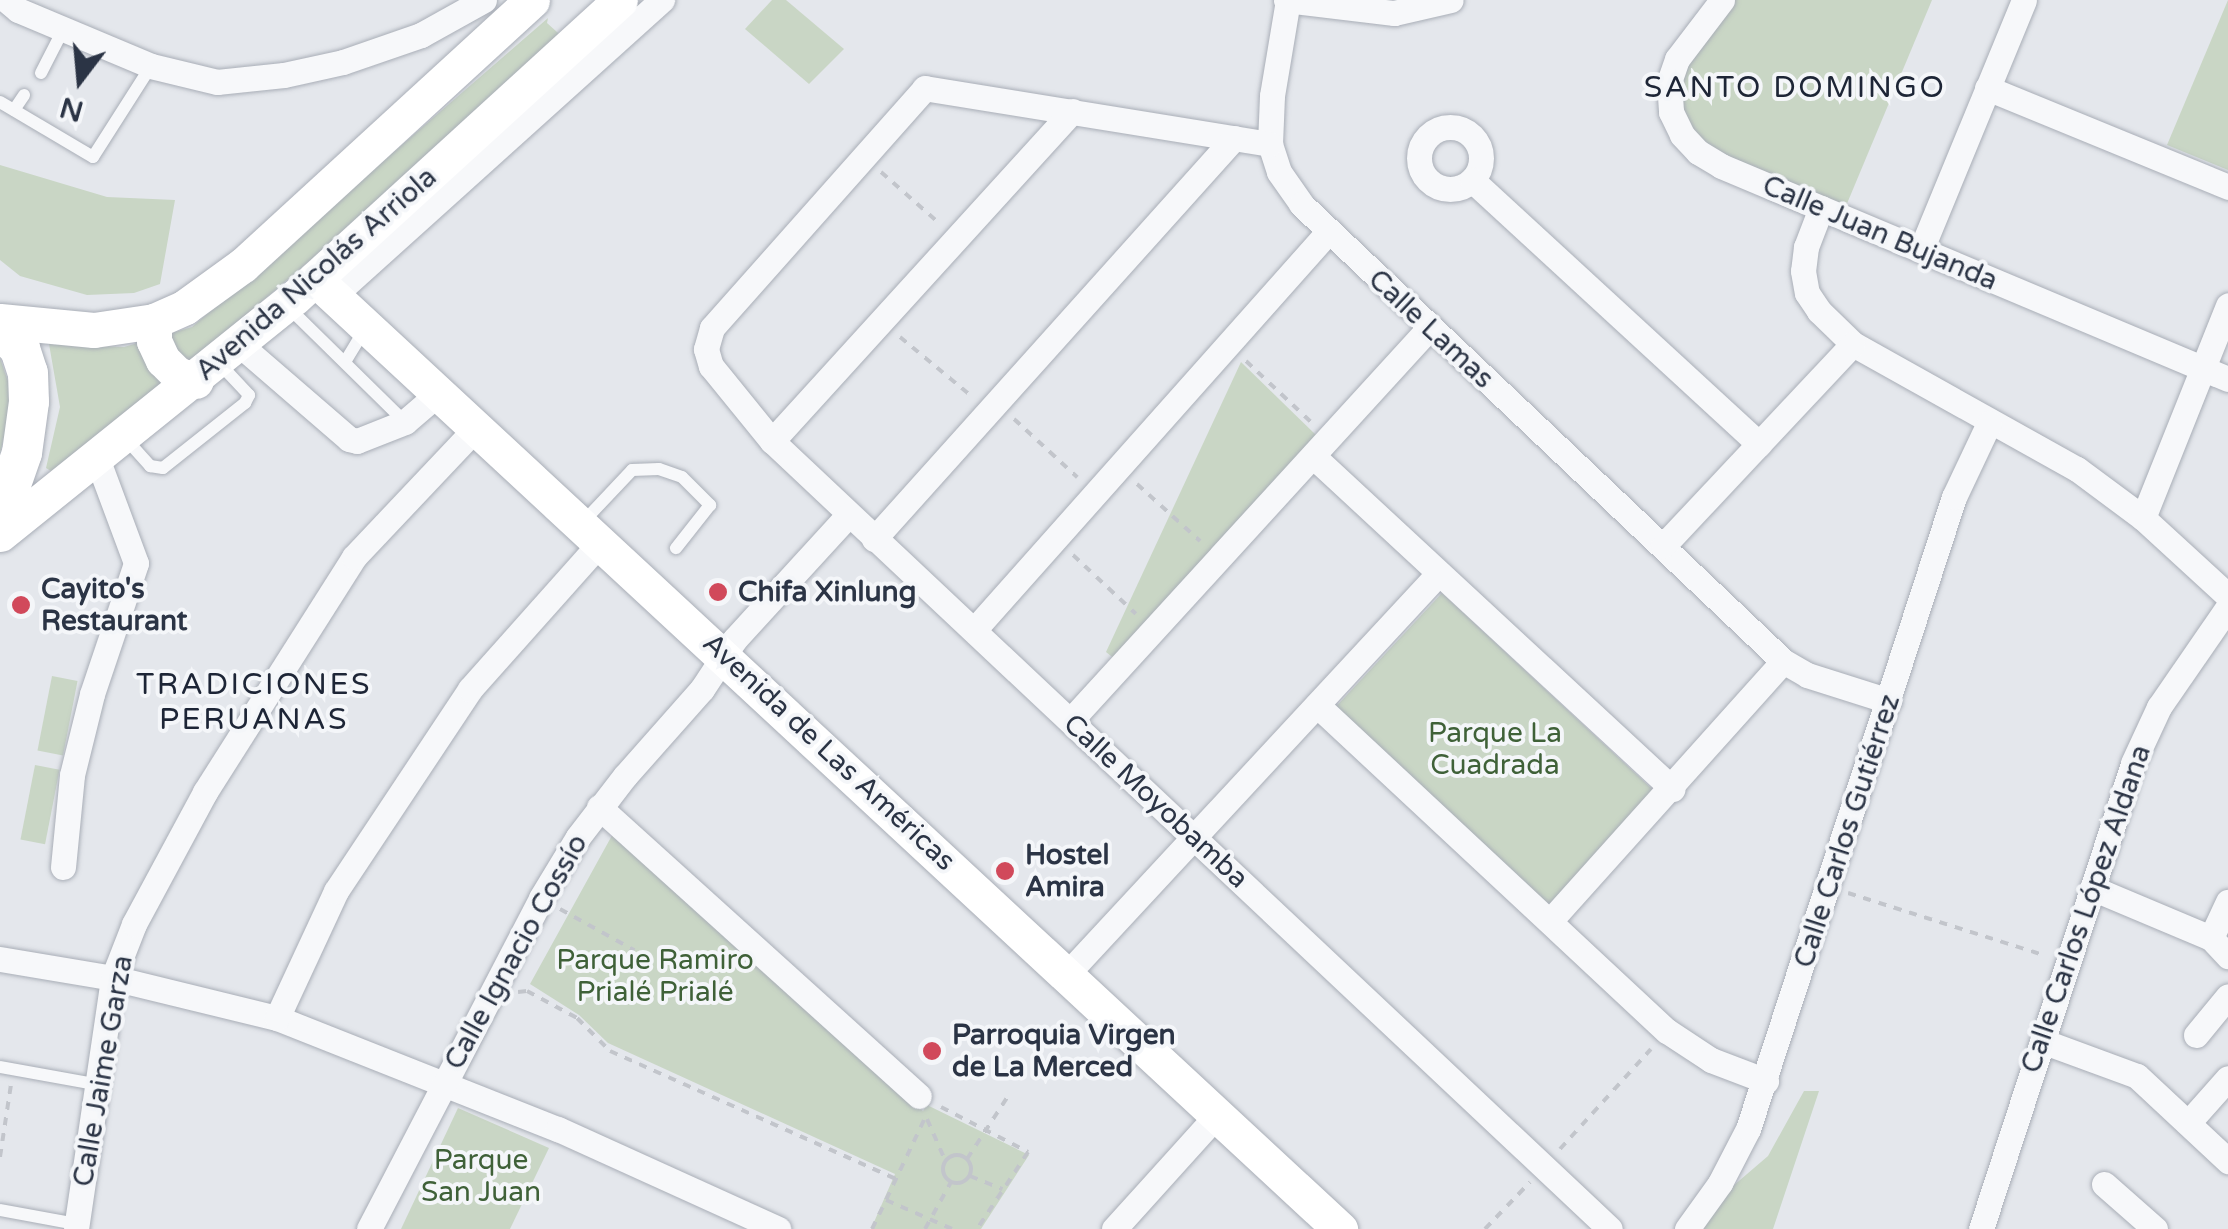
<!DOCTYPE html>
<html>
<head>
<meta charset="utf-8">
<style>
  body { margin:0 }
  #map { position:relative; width:2228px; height:1229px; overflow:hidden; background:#e4e7ec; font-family:"Varela Round",sans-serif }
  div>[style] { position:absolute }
  .green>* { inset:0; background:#c9d6c5; transform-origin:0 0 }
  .path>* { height:4px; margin-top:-2px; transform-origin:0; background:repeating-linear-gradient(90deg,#c2c5cb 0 8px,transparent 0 16px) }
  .path>.ring { margin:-2px; padding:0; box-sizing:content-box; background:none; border:4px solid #c2c5cb; border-radius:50% }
  .roads { filter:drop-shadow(0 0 2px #a9aeb7) drop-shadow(0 0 2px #a9aeb7) }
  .lane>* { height:12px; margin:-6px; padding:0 6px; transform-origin:6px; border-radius:6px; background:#f7f8fa }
  .street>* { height:25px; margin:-12.5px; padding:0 12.5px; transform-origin:12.5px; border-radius:12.5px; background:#f7f8fa }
  .street>.ring { margin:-12.5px; padding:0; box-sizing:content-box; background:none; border:25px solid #f7f8fa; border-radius:50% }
  .secondary>* { height:35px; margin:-17.5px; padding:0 17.5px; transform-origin:17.5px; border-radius:17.5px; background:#fff }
  .primary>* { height:40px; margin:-20px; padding:0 20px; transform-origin:20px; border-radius:20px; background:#fff }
  .dots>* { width:28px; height:28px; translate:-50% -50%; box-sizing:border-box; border:5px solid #f4f6f9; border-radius:50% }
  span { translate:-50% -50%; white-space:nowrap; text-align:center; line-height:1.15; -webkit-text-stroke:8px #f4f6f9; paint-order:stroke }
  .street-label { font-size:28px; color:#2b3445 }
  .poi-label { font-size:28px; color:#2b3445; font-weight:700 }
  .left { translate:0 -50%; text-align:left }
  .park-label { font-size:28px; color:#3f6138 }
  .neighbourhood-label { font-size:30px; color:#1d2536; letter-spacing:2.5px }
  .north { position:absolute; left:30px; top:30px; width:100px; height:100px; -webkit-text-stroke:8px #f4f6f9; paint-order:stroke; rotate:196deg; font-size:28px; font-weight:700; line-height:40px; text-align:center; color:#2b3445 }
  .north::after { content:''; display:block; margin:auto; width:35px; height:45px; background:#2b3445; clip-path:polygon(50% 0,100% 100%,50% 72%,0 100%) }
</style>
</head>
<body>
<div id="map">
  <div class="green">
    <div style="clip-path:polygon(772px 0,786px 0,844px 49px,809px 84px,745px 29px)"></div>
    <div style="clip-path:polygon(1734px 0,1932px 0,1846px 206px,1721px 153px,1699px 140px,1683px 120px,1679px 82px,1686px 63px)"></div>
    <div style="clip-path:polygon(2228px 0,2228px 170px,2167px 145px)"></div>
    <div style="clip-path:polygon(548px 18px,547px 23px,567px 41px,157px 391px,51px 471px,46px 468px,60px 407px,49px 344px,124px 347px,192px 327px)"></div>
    <div style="clip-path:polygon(0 165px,107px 197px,175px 200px,160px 284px,134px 293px,87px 295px,20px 276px,0 260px)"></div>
    <div style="clip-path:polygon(0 358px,14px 399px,0 453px)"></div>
    <div style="clip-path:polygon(1241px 362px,1317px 436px,1116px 660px,1106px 652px)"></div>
    <div style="left:1442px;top:593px;width:291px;height:156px;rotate:43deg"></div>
    <div style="left:52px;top:676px;width:26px;height:76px;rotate:11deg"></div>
    <div style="left:35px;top:765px;width:25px;height:76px;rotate:11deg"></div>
    <div style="clip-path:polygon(615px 830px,923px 1111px,927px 1105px,1029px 1155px,981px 1229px,871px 1229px,895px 1174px,608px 1043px,579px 1015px,530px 984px)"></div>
    <div style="clip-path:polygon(1804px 1091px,1819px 1091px,1773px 1229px,1697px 1229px,1733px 1186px,1768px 1156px)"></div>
    <div style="clip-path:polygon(458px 1108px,549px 1148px,510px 1229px,401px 1229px)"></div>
  </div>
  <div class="path">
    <div style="left:881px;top:172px;width:76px;rotate:41.3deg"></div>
    <div style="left:900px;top:337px;width:91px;rotate:39.6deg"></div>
    <div style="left:1246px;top:361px;width:91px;rotate:43.2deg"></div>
    <div style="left:1014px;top:419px;width:86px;rotate:42.6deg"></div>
    <div style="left:1137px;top:484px;width:85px;rotate:42.1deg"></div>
    <div style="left:1073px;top:555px;width:86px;rotate:43.1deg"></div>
    <div style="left:1848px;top:893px;width:206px;rotate:17.6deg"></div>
    <div style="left:560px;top:909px;width:85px;rotate:29deg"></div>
    <div style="left:518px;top:992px;width:9px;rotate:-6deg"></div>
    <div style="left:527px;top:991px;width:57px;rotate:28.4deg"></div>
    <div style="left:577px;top:1018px;width:47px;rotate:45deg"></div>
    <div style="left:610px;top:1051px;width:313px;rotate:24.1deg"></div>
    <div style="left:941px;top:1107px;width:98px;rotate:27.3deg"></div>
    <div style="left:1028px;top:1152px;width:92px;rotate:123.5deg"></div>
    <div style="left:927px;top:1119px;width:45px;rotate:66.3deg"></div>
    <div style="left:924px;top:1120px;width:89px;rotate:115.4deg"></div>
    <div style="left:886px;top:1200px;width:72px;rotate:23.7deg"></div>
    <div style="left:1560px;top:1149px;width:135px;rotate:-47.7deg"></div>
    <div class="ring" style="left:943px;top:1155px;width:24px;height:24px"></div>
    <div style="left:0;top:1157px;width:74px;rotate:-81.4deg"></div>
    <div style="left:967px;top:1159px;width:79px;rotate:-56.9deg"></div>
    <div style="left:970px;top:1176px;width:35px;rotate:22deg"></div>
    <div style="left:872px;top:1229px;width:30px;rotate:-64deg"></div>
    <div style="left:925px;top:1229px;width:54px;rotate:-61deg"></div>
    <div style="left:1485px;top:1229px;width:65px;rotate:-46.2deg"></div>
  </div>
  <div class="roads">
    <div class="lane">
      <div style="left:41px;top:73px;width:48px;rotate:-62.9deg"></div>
      <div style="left:0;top:102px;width:108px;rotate:30.6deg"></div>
      <div style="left:93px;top:157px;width:108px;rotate:-57.5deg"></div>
      <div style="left:14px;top:110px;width:18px;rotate:-56deg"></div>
      <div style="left:289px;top:308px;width:163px;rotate:44.5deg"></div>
      <div style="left:345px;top:362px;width:37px;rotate:-59deg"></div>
      <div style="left:125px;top:438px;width:38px;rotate:48deg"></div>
      <div style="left:150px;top:466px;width:13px;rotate:9deg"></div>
      <div style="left:163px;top:468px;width:105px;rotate:-38.4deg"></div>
      <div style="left:245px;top:403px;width:9px;rotate:-63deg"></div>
      <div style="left:249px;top:395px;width:45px;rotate:-133.2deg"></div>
      <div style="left:584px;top:521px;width:70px;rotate:-46.7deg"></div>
      <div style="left:632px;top:470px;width:27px;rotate:-2deg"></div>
      <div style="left:659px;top:469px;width:24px;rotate:19deg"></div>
      <div style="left:682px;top:477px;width:40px;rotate:45deg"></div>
      <div style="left:710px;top:505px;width:55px;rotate:128.3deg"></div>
      <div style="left:0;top:1067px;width:102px;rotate:10.2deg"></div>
      <div style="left:0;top:1210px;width:77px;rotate:10.4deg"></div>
    </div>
    <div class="street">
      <div style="left:6px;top:0;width:16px;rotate:40deg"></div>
      <div style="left:18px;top:10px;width:144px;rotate:22.8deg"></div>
      <div style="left:151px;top:66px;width:68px;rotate:13.6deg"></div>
      <div style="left:217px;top:82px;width:67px;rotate:-6deg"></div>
      <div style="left:284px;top:75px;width:60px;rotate:-12.4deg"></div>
      <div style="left:343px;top:62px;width:83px;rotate:-19.1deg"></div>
      <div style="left:421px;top:35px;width:72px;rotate:-29.1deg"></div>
      <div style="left:1286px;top:0;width:109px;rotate:6.9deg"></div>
      <div style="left:1394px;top:13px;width:58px;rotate:-12.8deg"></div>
      <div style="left:1288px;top:0;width:97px;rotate:99.5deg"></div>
      <div style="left:1272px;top:96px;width:48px;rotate:92.4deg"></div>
      <div style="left:1270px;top:144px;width:29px;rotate:72deg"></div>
      <div style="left:1279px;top:172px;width:39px;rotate:55deg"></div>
      <div style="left:1301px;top:204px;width:664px;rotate:43.47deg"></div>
      <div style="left:1783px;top:661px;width:28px;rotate:30deg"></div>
      <div style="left:1807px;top:675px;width:86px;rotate:17.6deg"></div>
      <div style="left:1722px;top:0;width:74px;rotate:127.3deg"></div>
      <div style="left:1677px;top:59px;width:24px;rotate:109deg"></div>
      <div style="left:1669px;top:82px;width:30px;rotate:86deg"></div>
      <div style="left:1671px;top:112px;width:25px;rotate:64deg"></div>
      <div style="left:1682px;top:135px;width:23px;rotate:47deg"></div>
      <div style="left:1698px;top:152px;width:27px;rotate:31deg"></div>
      <div style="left:1721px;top:166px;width:550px;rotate:22.79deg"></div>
      <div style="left:1987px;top:88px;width:261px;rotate:22.3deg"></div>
      <div class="ring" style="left:1419px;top:127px;width:37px;height:37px"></div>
      <div style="left:1270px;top:144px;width:350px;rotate:-170.8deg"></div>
      <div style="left:925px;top:88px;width:321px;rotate:131.6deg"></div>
      <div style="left:712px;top:328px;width:22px;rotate:106deg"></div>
      <div style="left:706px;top:349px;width:18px;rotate:74deg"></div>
      <div style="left:711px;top:366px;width:97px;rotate:50.9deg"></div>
      <div style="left:772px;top:441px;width:1150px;rotate:43.24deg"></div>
      <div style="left:1472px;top:180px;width:390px;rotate:42.6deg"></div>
      <div style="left:1821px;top:208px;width:42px;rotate:111deg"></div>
      <div style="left:1806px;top:247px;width:24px;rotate:97deg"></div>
      <div style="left:1803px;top:271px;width:22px;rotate:80deg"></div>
      <div style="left:1807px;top:293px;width:22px;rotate:56deg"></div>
      <div style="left:1819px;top:311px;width:47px;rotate:44.1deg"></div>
      <div style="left:1853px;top:344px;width:257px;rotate:29.2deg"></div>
      <div style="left:2077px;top:469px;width:82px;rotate:36.6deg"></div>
      <div style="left:2143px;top:518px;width:115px;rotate:42.5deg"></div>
      <div style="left:1921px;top:250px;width:270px;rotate:-67.6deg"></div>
      <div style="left:333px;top:296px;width:443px;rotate:-42deg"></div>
      <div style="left:239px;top:344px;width:145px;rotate:40.8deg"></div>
      <div style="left:349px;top:439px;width:8px;rotate:14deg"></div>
      <div style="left:357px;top:441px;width:52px;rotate:-21.6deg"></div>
      <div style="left:405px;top:422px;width:46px;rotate:-40.6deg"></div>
      <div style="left:772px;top:441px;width:446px;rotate:-47.7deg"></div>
      <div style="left:1313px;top:456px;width:490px;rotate:42.8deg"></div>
      <div style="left:2143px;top:518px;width:229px;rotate:-68.2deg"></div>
      <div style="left:874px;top:539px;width:539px;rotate:-48.08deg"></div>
      <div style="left:1663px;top:546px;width:277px;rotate:-46.8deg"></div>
      <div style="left:974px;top:630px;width:533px;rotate:-48.35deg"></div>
      <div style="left:1317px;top:705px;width:478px;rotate:43deg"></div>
      <div style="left:1667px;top:1031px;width:53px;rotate:33.4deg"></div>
      <div style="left:1711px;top:1060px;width:59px;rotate:20.9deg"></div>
      <div style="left:1071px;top:720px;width:532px;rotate:-47.59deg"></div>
      <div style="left:599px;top:807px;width:431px;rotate:42.1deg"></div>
      <div style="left:63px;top:867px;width:92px;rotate:-84.4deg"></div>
      <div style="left:72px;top:775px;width:83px;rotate:-76.1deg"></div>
      <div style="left:92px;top:694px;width:138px;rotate:-71.4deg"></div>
      <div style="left:136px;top:563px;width:112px;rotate:-110.4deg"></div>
      <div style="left:2092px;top:888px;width:129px;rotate:22.8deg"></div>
      <div style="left:2211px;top:938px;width:25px;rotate:47deg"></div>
      <div style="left:1550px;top:921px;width:349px;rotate:-48.1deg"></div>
      <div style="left:2211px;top:938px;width:40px;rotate:-65deg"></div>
      <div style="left:0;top:959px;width:115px;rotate:9.5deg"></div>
      <div style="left:113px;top:978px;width:169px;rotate:13.7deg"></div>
      <div style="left:277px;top:1018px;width:302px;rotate:21.6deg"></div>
      <div style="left:558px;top:1129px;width:242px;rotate:24.4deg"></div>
      <div style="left:1066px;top:975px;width:548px;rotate:-47.14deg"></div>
      <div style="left:277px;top:1018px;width:140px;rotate:-65.1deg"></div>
      <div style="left:336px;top:891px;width:242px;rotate:-56.4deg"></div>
      <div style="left:470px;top:689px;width:198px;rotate:-48.3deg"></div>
      <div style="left:2196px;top:1035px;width:50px;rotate:-50.6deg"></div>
      <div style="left:2042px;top:1041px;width:101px;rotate:20.2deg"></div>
      <div style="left:2137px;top:1076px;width:125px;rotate:43deg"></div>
      <div style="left:2188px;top:1123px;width:60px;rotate:-48.4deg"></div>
      <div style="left:2104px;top:1184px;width:68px;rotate:41.4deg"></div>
      <div style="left:76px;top:1229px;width:254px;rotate:-81.6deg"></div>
      <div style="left:113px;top:978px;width:58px;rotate:-68.7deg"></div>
      <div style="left:134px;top:924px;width:150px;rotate:-61.7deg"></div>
      <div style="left:205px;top:792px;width:278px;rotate:-57.6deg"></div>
      <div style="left:354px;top:557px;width:180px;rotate:-46.6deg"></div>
      <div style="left:369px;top:1229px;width:373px;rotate:-62.5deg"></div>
      <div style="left:541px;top:898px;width:71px;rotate:-58.8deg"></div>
      <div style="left:578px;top:837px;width:77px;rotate:-52.4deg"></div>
      <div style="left:625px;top:776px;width:116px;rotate:-48.5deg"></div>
      <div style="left:702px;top:689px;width:60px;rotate:-56.6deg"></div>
      <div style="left:735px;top:639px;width:169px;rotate:-47.6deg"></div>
      <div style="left:1114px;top:1229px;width:154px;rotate:-47.9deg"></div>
      <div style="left:1687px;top:1229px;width:57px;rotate:-54.3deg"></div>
      <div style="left:1720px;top:1183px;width:61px;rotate:-62.6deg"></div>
      <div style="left:1748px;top:1129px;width:665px;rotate:-71.95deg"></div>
      <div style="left:1954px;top:497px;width:82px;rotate:-64.7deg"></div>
      <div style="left:1981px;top:1229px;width:490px;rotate:-71.9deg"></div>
      <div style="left:2133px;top:763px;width:62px;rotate:-65.1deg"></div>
      <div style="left:2159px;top:707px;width:121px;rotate:-55.4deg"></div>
    </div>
    <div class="secondary">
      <div style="left:315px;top:279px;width:1398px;rotate:42.83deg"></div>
      <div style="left:0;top:321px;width:94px;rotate:5.5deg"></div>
      <div style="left:94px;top:330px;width:61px;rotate:-8.5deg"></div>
      <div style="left:154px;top:321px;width:34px;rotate:-24deg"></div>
      <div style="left:185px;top:307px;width:72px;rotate:-35.9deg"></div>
      <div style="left:243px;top:265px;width:392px;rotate:-42.5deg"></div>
      <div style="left:154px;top:321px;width:20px;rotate:90deg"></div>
      <div style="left:154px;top:341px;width:21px;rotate:65deg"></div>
      <div style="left:163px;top:360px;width:20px;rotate:45deg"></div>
      <div style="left:177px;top:374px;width:20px;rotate:20deg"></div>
      <div style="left:0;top:534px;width:378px;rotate:-38.8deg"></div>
      <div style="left:295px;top:297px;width:440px;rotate:-42.4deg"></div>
    </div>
    <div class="primary">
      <div style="left:0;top:328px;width:29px;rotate:46deg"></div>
      <div style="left:20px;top:349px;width:25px;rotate:72deg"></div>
      <div style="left:28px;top:373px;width:29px;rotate:88deg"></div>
      <div style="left:29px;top:402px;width:51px;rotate:97.8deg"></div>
      <div style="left:22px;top:453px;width:67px;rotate:109.2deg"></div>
    </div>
  </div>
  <div class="dots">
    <div style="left:718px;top:592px;background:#d1495b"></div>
    <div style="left:21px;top:605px;background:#d1495b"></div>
    <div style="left:1005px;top:871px;background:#d1495b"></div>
    <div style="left:932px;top:1051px;background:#d1495b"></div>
  </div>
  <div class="street-label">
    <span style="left:1880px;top:233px;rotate:23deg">Calle Juan Bujanda</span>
    <span style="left:316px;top:274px;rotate:-41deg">Avenida Nicolás Arriola</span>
    <span style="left:1431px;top:329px;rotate:43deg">Calle Lamas</span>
    <span style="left:829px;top:752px;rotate:43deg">Avenida de Las Américas</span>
    <span style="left:1156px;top:801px;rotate:43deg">Calle Moyobamba</span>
    <span style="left:1847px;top:831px;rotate:-72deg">Calle Carlos Gutiérrez</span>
    <span style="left:2086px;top:909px;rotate:-71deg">Calle Carlos López Aldana</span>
    <span style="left:516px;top:952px;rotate:-61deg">Calle Ignacio Cossío</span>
    <span style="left:103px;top:1071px;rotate:-80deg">Calle Jaime Garza</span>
  </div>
  <div class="poi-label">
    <span class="left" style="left:41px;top:605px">Cayito's<br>Restaurant</span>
    <span class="left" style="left:738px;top:592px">Chifa Xinlung</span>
    <span class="left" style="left:1025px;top:871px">Hostel<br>Amira</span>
    <span class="left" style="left:952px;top:1051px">Parroquia Virgen<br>de La Merced</span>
  </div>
  <div class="park-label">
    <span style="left:1495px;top:749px">Parque La<br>Cuadrada</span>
    <span style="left:655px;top:976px">Parque Ramiro<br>Prialé Prialé</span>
    <span style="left:481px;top:1176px">Parque<br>San Juan</span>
  </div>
  <div class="neighbourhood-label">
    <span style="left:1795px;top:88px">SANTO DOMINGO</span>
    <span style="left:254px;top:702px">TRADICIONES<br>PERUANAS</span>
  </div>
  <div class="north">N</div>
</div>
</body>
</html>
